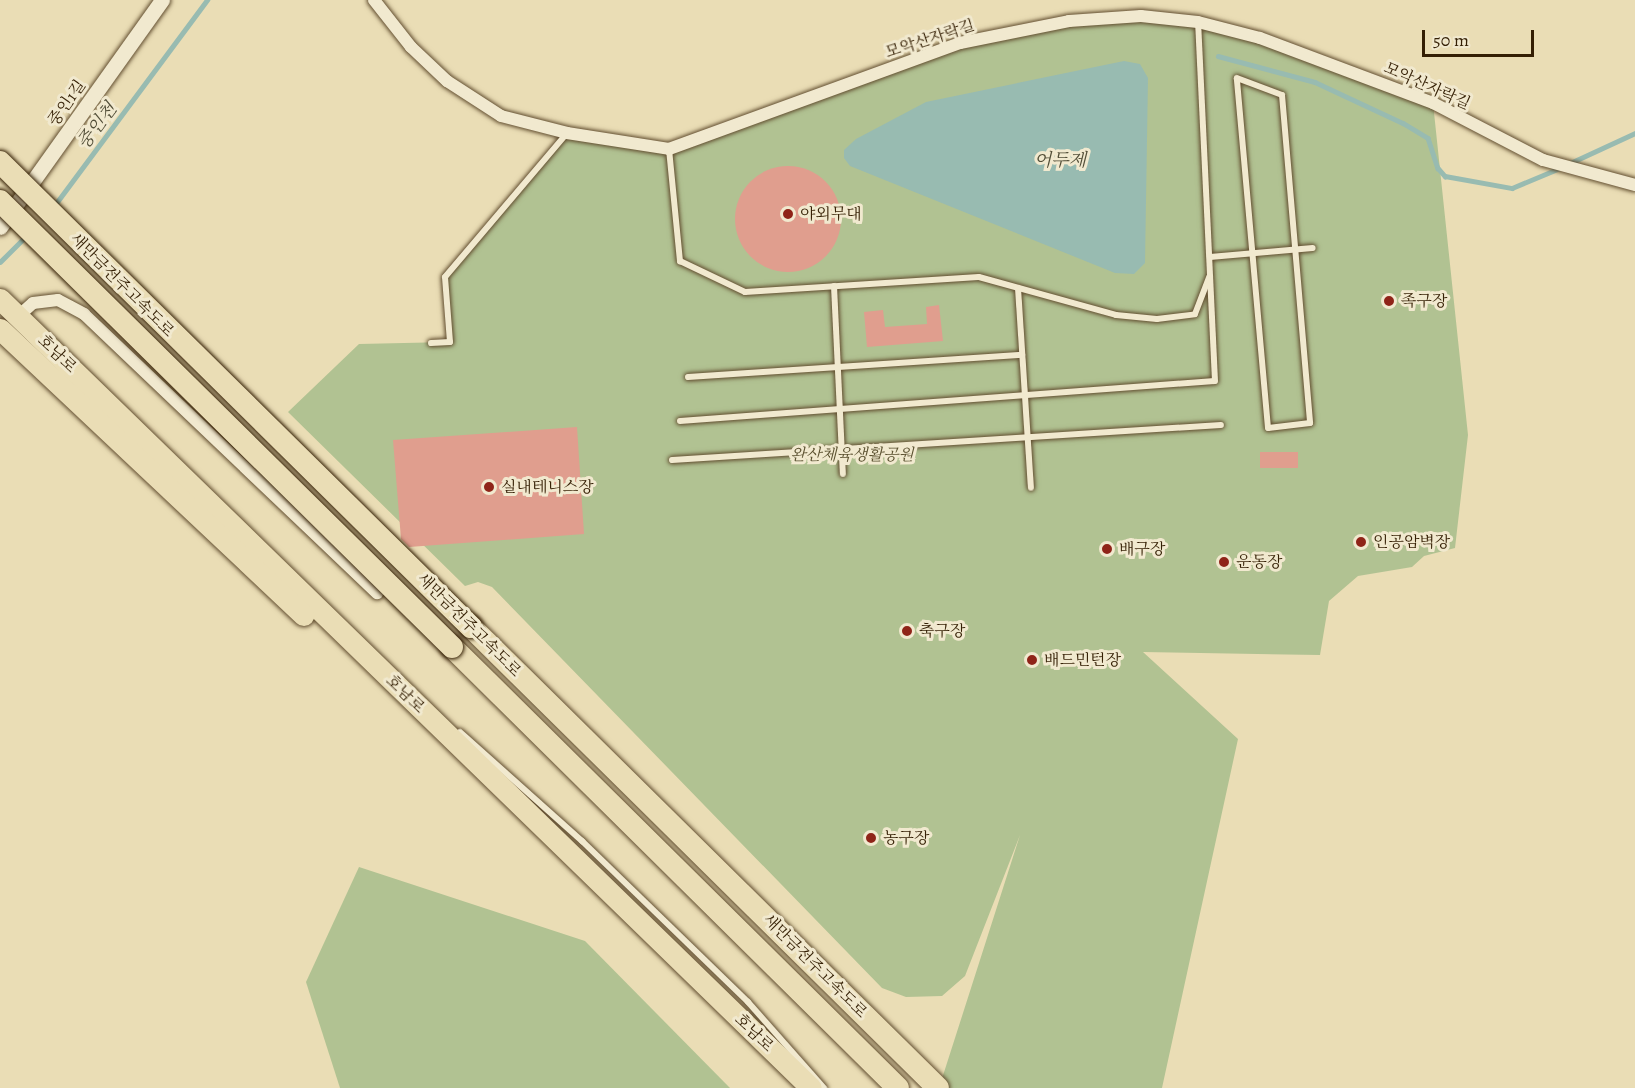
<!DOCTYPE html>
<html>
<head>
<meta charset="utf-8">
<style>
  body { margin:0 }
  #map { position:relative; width:1635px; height:1088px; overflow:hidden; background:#eaddb5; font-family:Alegreya,"Noto Serif KR",serif }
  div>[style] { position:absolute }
  .green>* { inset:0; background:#b1c292 }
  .water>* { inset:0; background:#98bbb1 }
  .stream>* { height:4.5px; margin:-2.25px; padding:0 2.25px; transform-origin:2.25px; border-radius:2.25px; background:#98bbb1 }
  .building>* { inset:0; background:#e09e8e; transform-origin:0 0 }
  .round { border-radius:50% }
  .roads { filter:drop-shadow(0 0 2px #624e30) drop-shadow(0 0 2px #624e30) }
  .service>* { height:6px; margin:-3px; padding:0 3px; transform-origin:3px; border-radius:3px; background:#f1e9cf }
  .minor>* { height:12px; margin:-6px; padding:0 6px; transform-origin:6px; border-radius:6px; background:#f1e9cf }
  .tertiary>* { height:15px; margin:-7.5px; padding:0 7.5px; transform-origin:7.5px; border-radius:7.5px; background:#f1e9cf }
  .trunk>* { height:21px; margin:-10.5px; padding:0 10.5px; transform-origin:10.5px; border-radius:10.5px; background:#eaddb5 }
  .motorway>* { height:22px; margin:-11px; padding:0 11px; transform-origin:11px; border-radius:11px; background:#eaddb5 }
  .bridges { filter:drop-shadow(0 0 2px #341f04) drop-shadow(0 0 2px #341f04) }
  .motorway-bridge>* { height:22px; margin:-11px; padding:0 11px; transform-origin:11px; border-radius:11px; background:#eaddb5 }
  .dots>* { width:16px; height:16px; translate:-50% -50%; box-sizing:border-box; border:3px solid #f1e9cf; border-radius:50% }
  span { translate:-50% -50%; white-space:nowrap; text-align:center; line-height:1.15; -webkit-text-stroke:6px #f1e9cf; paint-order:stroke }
  .street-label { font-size:16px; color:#341f04 }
  .poi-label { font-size:16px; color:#341f04 }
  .left { translate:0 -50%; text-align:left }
  .park-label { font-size:16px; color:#5a502f; font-style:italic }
  .water-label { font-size:18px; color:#524e38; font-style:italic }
  .scale { position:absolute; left:1422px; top:30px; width:112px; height:27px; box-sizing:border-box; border:3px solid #341f04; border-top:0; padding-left:8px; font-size:18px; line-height:21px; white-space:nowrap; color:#341f04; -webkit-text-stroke:4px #f1e9cf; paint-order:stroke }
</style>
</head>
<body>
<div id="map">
  <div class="green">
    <div style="clip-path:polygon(1069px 21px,1198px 22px,1433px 103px,1468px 435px,1455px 548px,1424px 556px,1412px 567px,1358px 576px,1329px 601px,1320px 655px,1143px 652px,1238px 739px,1162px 1088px,939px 1088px,1020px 835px,965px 976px,942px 996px,906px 997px,882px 988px,492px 587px,478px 582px,465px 586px,288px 412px,359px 344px,449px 342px,445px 277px,567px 133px,669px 149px,960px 43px)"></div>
    <div style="clip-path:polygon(359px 867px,585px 941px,730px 1088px,340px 1088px,306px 982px)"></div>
  </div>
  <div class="water">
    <div style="clip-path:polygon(1124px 61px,1140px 64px,1148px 78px,1145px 263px,1134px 274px,1115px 273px,850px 166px,844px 158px,844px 150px,856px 139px,926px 102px)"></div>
  </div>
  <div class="stream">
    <div style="left:1218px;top:56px;width:100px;rotate:15deg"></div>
    <div style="left:1315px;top:82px;width:97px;rotate:25deg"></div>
    <div style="left:1403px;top:123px;width:29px;rotate:31deg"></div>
    <div style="left:1428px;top:138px;width:32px;rotate:72deg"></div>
    <div style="left:1438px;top:168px;width:11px;rotate:49deg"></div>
    <div style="left:1445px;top:176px;width:68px;rotate:10.2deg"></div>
    <div style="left:1512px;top:188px;width:52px;rotate:-22.6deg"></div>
    <div style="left:1568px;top:164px;width:74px;rotate:-24.8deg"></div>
    <div style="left:54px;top:206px;width:257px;rotate:-53.4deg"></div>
    <div style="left:0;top:262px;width:37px;rotate:-45deg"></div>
  </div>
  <div class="building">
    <div class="round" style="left:735px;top:166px;width:106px;height:106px"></div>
    <div style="clip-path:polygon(939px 305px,943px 341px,867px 347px,864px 312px,883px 310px,885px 327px,927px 324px,926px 307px)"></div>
    <div style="clip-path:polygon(577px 427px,584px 534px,409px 547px,401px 539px,393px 440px)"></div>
    <div style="left:1298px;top:452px;width:16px;height:38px;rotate:90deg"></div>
  </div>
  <div class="roads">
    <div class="service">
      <div style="left:1237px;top:78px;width:48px;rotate:20.7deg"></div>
      <div style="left:1282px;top:95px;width:329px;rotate:85.1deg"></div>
      <div style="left:1310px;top:423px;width:42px;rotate:173.2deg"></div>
      <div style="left:1268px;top:428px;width:351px;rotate:-95.1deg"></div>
      <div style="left:669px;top:149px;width:113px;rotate:84.4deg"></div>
      <div style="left:680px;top:261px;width:72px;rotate:25.5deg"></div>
      <div style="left:745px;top:292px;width:234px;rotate:-3.7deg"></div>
      <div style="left:979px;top:277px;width:142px;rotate:15.5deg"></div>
      <div style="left:1116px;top:315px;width:41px;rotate:5.6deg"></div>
      <div style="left:1157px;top:319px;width:38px;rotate:-7deg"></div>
      <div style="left:1195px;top:314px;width:40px;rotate:-69deg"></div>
      <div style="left:1210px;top:257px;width:103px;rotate:-5deg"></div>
      <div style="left:834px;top:286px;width:188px;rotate:87.3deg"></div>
      <div style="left:1018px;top:288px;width:200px;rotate:86.3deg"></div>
      <div style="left:431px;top:343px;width:19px;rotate:-3deg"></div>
      <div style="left:450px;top:342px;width:65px;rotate:-94.4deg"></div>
      <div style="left:445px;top:277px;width:189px;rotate:-49.7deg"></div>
      <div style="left:688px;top:377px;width:335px;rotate:-3.8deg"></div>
      <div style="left:680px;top:421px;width:536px;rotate:-4.28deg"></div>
      <div style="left:1215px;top:381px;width:359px;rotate:-92.7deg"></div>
      <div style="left:672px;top:460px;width:550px;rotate:-3.65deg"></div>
      <div style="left:460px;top:732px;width:164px;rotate:41.8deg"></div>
      <div style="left:582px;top:841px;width:231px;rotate:44.1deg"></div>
      <div style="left:748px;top:1002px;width:115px;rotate:48.5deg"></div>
    </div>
    <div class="minor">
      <div style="left:374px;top:0;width:60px;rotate:51.8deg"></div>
      <div style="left:411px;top:47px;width:50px;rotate:43.4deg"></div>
      <div style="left:447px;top:81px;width:64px;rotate:32.9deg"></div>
      <div style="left:501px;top:116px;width:68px;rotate:14.4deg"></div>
      <div style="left:567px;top:133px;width:103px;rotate:8.9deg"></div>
      <div style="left:669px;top:149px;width:310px;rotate:-20deg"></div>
      <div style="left:960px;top:43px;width:111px;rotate:-11.4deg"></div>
      <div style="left:1069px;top:21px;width:72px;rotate:-4deg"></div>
      <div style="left:1141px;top:16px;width:57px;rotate:6deg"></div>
      <div style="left:1198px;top:22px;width:64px;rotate:14.5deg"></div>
      <div style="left:1260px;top:38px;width:185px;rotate:20.6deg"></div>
      <div style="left:1433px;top:103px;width:124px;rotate:27.4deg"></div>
      <div style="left:1543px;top:160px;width:95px;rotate:15.2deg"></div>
      <div style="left:23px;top:312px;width:13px;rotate:-42deg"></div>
      <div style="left:33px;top:303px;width:25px;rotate:-7deg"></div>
      <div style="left:58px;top:300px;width:30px;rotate:28deg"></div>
      <div style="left:84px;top:314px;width:405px;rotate:43.6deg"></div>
    </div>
    <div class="tertiary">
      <div style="left:0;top:227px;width:279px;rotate:-54.5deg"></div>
    </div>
    <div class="trunk">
      <div style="left:0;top:299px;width:1131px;rotate:44.21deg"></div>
      <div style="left:0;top:329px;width:417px;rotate:43.3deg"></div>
    </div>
    <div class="motorway">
      <div style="left:471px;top:627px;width:656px;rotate:44.63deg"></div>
      <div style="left:452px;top:647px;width:627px;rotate:44.68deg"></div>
    </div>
  </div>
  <div class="bridges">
    <div class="motorway-bridge">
      <div style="left:0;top:162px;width:662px;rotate:44.63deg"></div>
      <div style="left:0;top:201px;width:635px;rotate:44.62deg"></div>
    </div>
  </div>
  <div class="dots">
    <div style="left:788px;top:214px;background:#8f2418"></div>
    <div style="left:1389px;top:301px;background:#8f2418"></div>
    <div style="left:489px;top:487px;background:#8f2418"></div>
    <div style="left:1361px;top:542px;background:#8f2418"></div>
    <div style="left:1107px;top:549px;background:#8f2418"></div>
    <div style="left:1224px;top:562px;background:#8f2418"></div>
    <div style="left:907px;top:631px;background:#8f2418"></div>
    <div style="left:1032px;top:660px;background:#8f2418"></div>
    <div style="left:871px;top:838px;background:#8f2418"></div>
  </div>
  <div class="street-label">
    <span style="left:930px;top:39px;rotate:-18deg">모악산자락길</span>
    <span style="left:1427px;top:86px;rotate:24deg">모악산자락길</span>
    <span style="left:67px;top:103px;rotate:-55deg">중인1길</span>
    <span style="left:122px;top:285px;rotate:45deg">새만금전주고속도로</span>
    <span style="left:57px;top:354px;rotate:44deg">호남로</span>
    <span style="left:469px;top:625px;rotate:45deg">새만금전주고속도로</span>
    <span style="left:405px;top:694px;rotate:44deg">호남로</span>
    <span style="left:815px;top:966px;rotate:45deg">새만금전주고속도로</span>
    <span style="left:754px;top:1033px;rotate:44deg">호남로</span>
  </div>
  <div class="poi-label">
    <span class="left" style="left:800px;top:214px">야외무대</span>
    <span class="left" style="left:1401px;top:301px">족구장</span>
    <span class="left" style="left:501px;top:487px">실내테니스장</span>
    <span class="left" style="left:1373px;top:542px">인공암벽장</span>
    <span class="left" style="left:1119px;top:549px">배구장</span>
    <span class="left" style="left:1236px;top:562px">운동장</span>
    <span class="left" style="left:919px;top:631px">축구장</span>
    <span class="left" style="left:1044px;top:660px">배드민턴장</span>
    <span class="left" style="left:883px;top:838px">농구장</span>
  </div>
  <div class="park-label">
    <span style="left:852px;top:455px">완산체육생활공원</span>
  </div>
  <div class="water-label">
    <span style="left:97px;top:126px;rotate:-53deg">중인천</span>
    <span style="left:1060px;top:160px">어두제</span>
  </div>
  <div class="scale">50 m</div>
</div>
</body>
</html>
